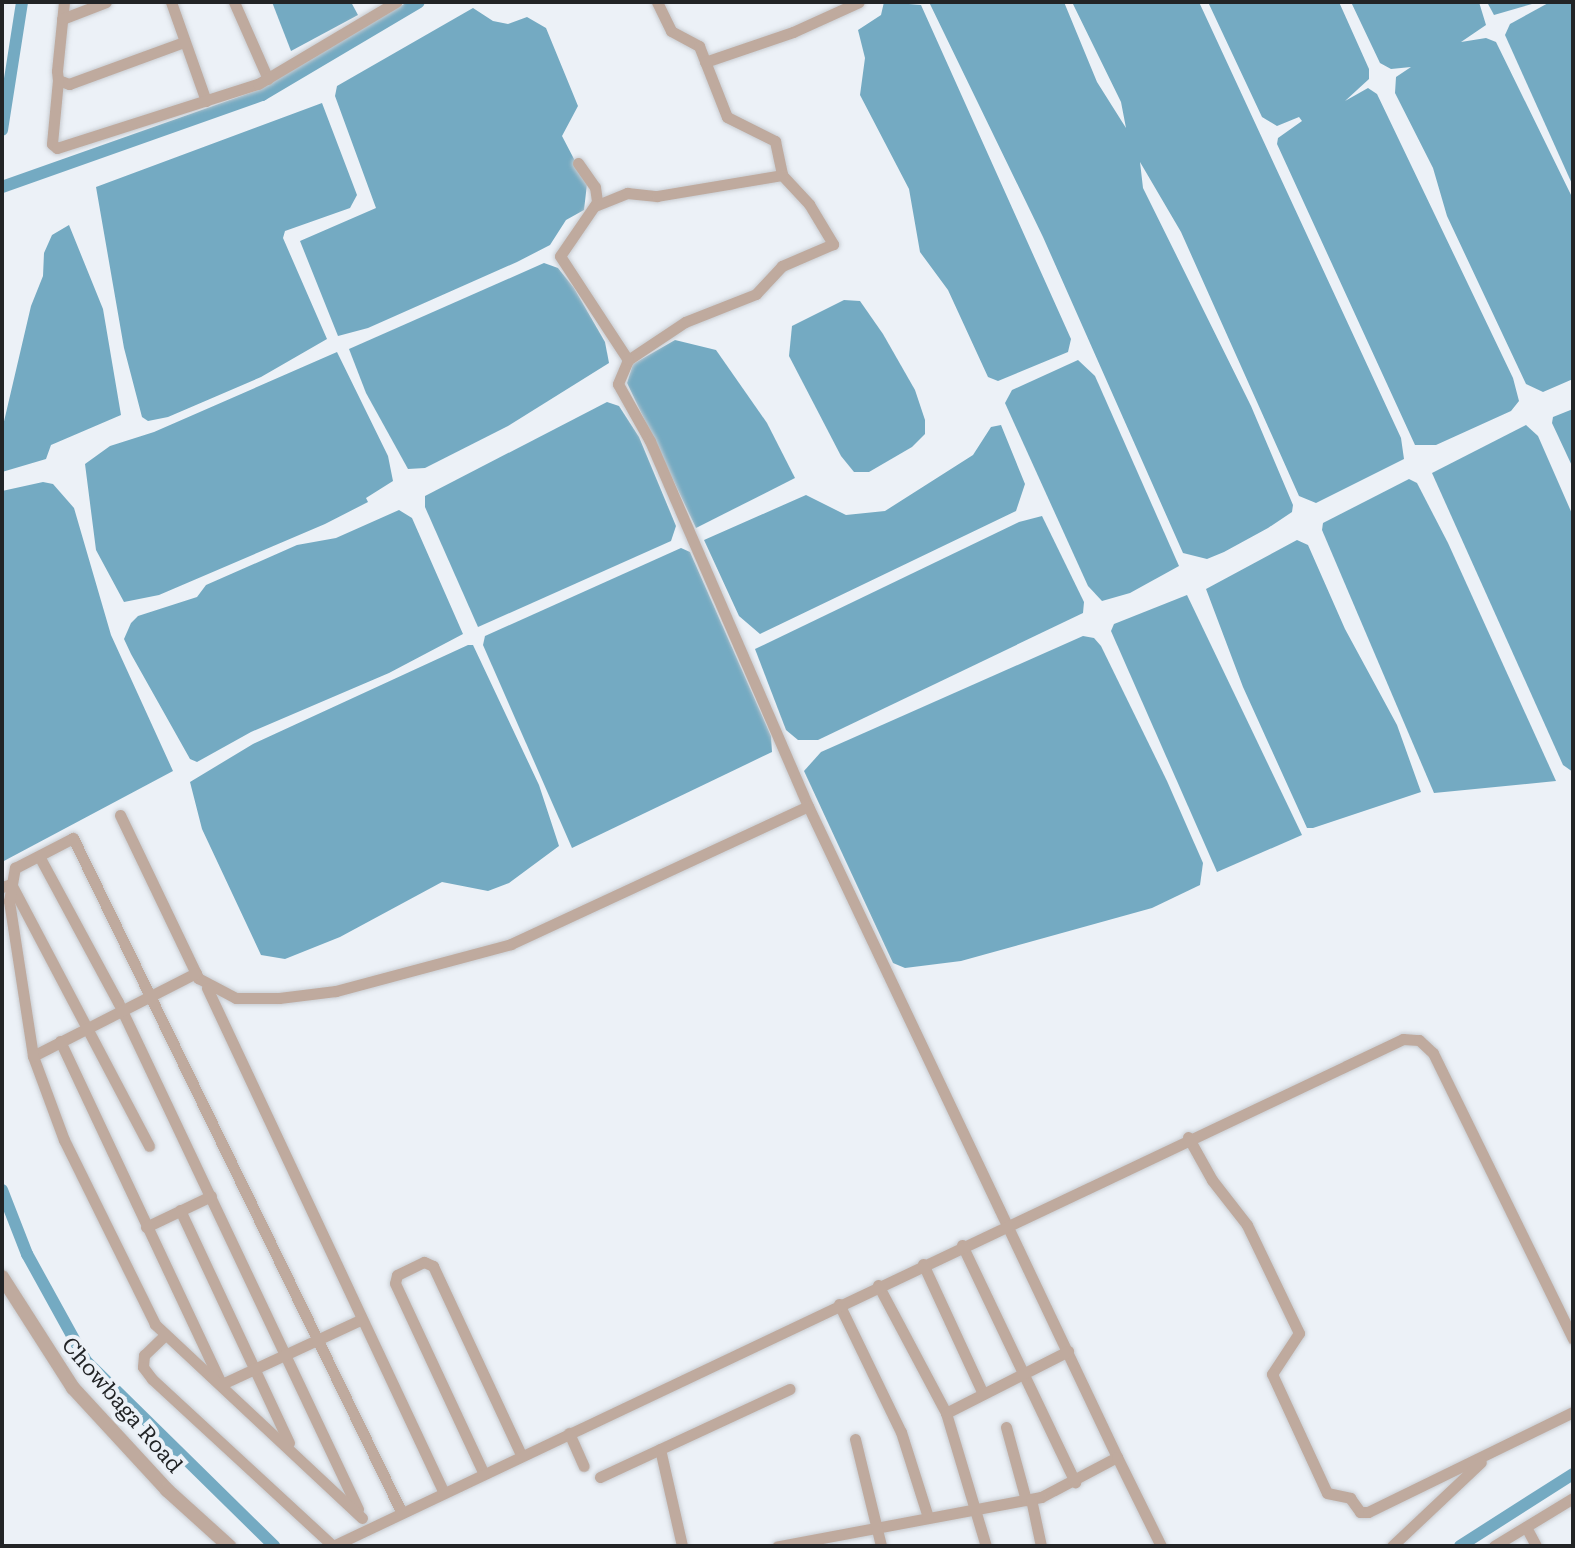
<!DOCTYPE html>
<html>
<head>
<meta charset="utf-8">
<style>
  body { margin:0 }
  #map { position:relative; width:1575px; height:1548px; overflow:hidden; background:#ecf1f7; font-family:"Roboto Serif",serif }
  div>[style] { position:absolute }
  .water>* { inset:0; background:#74aac2 }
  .canal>* { height:12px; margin:-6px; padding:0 6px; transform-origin:6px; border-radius:6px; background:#74aac2 }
  .roads { filter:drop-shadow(0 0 2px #c8ccd1) drop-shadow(0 0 2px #c8ccd1) }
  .minor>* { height:11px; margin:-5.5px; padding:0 5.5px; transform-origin:5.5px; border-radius:5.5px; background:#bfaa9e }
  .tertiary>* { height:14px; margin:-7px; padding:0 7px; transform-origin:7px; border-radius:7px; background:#bfaa9e }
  span { translate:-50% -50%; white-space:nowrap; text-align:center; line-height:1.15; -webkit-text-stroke:8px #ecf1f7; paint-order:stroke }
  .street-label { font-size:22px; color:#222426 }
  .frame { position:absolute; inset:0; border:4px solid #222426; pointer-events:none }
</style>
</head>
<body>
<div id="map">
  <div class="water">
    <div style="clip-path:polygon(272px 2px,351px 2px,358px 15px,291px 51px)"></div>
    <div style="clip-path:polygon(884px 2px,921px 5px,1071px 339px,1068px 352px,998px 381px,988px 377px,948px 290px,920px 252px,909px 189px,860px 95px,865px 58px,858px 30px,881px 15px)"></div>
    <div style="clip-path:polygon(929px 2px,1064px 2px,1097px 82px,1126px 128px,1121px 102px,1072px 2px,1199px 2px,1401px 438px,1404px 459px,1316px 503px,1299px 496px,1181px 232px,1140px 162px,1143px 188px,1251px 406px,1293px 505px,1292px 512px,1268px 528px,1224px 552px,1207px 559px,1183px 553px,1043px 237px)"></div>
    <div style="clip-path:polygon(1208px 2px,1339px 2px,1369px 69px,1369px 79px,1345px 101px,1368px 88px,1377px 94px,1513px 378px,1519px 401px,1511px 411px,1436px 445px,1415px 445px,1277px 144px,1278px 138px,1302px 121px,1299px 117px,1277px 126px,1262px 117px)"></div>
    <div style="clip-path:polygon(1351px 2px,1479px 2px,1486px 25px,1461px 42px,1486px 38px,1496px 42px,1573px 199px,1573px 379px,1543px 392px,1526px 384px,1447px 216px,1433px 168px,1395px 93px,1396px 77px,1411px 67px,1391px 69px,1380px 63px)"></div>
    <div style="clip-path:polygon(1487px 2px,1539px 2px,1494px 15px)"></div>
    <div style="clip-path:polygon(1550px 2px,1573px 2px,1573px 186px,1505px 35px,1510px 24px)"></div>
    <div style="clip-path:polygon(473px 8px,493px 21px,508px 24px,527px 17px,546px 28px,578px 106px,562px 136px,587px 184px,584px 210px,566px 220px,550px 245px,517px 262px,368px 328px,338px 336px,300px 241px,376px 208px,335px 96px,337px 86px)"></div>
    <div style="clip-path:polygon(322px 103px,357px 195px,350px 208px,285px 231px,283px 238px,327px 339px,261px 377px,168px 417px,148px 421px,142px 417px,124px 348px,96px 187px)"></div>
    <div style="clip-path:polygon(69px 225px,103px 309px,121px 415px,51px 445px,46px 459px,2px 472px,2px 430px,31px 306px,43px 276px,44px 253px,52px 235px)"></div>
    <div style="clip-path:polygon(544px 263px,558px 268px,574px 288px,605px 342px,609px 363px,508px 426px,425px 468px,408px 469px,366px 393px,349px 349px)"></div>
    <div style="clip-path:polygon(844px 300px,860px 301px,883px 334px,915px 390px,925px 420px,925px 434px,912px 447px,869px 472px,854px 472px,841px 456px,789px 356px,792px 326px)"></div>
    <div style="clip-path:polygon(675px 340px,716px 350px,767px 423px,795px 478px,696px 528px,627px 383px,633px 364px)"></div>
    <div style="clip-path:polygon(337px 352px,388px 456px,393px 481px,366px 498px,368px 502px,325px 524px,159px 595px,124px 602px,96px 550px,85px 464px,110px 446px,154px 432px)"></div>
    <div style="clip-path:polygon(1078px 360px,1095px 376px,1179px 566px,1130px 593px,1102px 601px,1088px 586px,1005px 403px,1012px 390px)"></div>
    <div style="clip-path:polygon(607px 402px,619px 406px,639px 437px,676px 526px,671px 541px,478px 627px,425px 507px,425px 496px)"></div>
    <div style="clip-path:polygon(1573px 409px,1573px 468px,1552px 423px,1553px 417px)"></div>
    <div style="clip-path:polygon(1001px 425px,1025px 484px,1016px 511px,760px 634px,739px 616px,704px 540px,806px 495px,846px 515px,885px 511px,973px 455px,991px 427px)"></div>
    <div style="clip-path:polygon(1526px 425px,1538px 436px,1573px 516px,1573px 772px,1563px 765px,1432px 473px)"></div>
    <div style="clip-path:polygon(1409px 479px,1417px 483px,1448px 543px,1556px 781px,1434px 793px,1322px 530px,1323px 523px)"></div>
    <div style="clip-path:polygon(43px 482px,53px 484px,74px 508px,111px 635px,173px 771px,2px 862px,2px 491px)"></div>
    <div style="clip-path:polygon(399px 510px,412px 518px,463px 634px,389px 673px,251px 732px,197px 762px,190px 759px,131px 654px,124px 639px,131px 623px,138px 616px,197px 597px,206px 585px,297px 545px,336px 538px)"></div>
    <div style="clip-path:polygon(1042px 516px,1084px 602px,1083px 613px,818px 740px,798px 740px,786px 730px,755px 649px,1019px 522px)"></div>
    <div style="clip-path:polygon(1297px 540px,1308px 545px,1345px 629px,1397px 725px,1421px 792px,1313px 828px,1307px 828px,1243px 687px,1206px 589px)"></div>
    <div style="clip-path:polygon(681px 548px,690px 552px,771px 736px,772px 752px,572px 848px,483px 645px,485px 636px)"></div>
    <div style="clip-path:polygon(1187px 595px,1302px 835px,1217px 872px,1111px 631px,1114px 624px)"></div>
    <div style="clip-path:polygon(1083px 636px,1094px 638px,1101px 646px,1167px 781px,1203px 863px,1200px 885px,1152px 908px,961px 961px,905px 968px,893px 963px,804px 771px,821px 752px)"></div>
    <div style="clip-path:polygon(468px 645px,473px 645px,539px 785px,559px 846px,509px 883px,488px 891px,442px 882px,340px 937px,285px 959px,261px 955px,202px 829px,190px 782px,253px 744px)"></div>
  </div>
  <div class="canal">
    <div style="left:2px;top:130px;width:130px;rotate:-81.1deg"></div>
    <div style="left:2px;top:187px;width:276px;rotate:-19.5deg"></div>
    <div style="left:262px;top:95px;width:182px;rotate:-30.6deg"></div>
    <div style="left:2px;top:1190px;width:69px;rotate:68.7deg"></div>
    <div style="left:27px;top:1254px;width:122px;rotate:61.1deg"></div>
    <div style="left:86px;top:1361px;width:264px;rotate:44.5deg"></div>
    <div style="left:1460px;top:1546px;width:134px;rotate:-32.5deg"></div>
  </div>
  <div class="roads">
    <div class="minor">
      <div style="left:64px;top:2px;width:69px;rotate:95.8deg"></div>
      <div style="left:57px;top:71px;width:9px;rotate:84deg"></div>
      <div style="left:58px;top:80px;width:12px;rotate:20deg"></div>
      <div style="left:69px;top:84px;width:122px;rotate:-20.1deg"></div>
      <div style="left:171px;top:2px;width:105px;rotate:70.5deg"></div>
      <div style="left:234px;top:2px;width:84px;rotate:66.2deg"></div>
      <div style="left:657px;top:2px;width:32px;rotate:64deg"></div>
      <div style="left:671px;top:31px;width:32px;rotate:28deg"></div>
      <div style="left:699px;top:46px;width:76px;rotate:68.5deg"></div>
      <div style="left:727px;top:117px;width:54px;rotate:26.6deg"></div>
      <div style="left:775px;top:141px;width:35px;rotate:78deg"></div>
      <div style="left:782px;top:175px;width:40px;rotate:47deg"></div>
      <div style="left:809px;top:204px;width:47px;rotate:59deg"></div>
      <div style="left:833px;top:244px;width:56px;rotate:156.7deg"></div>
      <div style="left:782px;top:266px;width:38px;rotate:133deg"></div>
      <div style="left:756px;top:294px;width:76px;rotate:158.5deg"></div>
      <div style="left:685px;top:322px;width:69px;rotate:146.3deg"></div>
      <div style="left:628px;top:360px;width:26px;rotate:113deg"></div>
      <div style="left:618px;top:384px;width:65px;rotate:60.7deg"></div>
      <div style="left:650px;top:441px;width:398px;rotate:66.6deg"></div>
      <div style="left:808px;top:806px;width:721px;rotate:64.61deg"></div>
      <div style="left:1117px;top:1457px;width:86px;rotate:152.2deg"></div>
      <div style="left:1041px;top:1497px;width:268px;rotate:169.4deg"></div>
      <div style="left:62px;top:19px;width:47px;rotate:-21.1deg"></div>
      <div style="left:705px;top:62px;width:93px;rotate:-18.8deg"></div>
      <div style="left:793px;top:32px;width:72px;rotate:-24.4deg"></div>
      <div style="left:58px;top:80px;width:64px;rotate:95.4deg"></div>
      <div style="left:52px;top:144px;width:6px;rotate:39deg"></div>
      <div style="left:57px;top:148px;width:211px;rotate:-17.7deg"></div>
      <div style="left:258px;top:84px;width:161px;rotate:-30.7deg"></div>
      <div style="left:578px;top:163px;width:29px;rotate:55deg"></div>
      <div style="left:595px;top:187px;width:15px;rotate:82deg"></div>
      <div style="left:597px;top:202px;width:65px;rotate:124.4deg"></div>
      <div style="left:560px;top:256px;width:124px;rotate:56.8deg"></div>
      <div style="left:595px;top:206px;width:35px;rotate:-22deg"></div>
      <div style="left:627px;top:193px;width:30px;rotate:6deg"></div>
      <div style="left:657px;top:196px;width:127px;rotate:-9.5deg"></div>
      <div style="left:120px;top:815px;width:181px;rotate:64.4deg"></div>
      <div style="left:198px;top:978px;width:43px;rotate:27.8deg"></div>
      <div style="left:236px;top:998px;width:43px"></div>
      <div style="left:279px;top:998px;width:57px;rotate:-7deg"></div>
      <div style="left:336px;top:991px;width:181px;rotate:-15deg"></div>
      <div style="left:511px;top:944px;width:327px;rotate:-24.9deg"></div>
      <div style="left:39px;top:856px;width:166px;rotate:61.6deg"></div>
      <div style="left:118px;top:1002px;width:561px;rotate:64.67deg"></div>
      <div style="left:2px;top:887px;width:9px;rotate:-18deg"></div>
      <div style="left:11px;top:884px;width:296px;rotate:62.2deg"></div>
      <div style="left:207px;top:988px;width:556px;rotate:64.86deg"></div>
      <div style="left:60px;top:1041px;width:378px;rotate:64.8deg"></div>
      <div style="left:33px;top:1056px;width:183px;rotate:-27deg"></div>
      <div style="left:1188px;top:1137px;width:49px;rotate:60.8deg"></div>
      <div style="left:1212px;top:1180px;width:57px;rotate:52.1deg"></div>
      <div style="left:1247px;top:1225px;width:120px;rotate:64.3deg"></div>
      <div style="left:1299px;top:1333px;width:49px;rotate:123.4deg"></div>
      <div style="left:1272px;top:1374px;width:131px;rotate:65.2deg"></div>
      <div style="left:1327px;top:1493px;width:24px;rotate:12deg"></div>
      <div style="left:1350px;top:1498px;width:17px;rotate:54deg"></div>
      <div style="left:1360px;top:1512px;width:8px"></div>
      <div style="left:1368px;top:1512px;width:228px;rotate:-26deg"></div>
      <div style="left:180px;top:1210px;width:257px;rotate:64.9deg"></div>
      <div style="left:146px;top:1227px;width:72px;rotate:-25.5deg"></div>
      <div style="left:962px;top:1245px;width:263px;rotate:64.5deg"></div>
      <div style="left:923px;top:1264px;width:143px;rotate:65.2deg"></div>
      <div style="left:878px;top:1285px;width:145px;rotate:62deg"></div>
      <div style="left:946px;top:1413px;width:139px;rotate:73.3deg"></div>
      <div style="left:839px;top:1304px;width:142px;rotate:64.2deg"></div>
      <div style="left:901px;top:1432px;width:89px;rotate:72.4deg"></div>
      <div style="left:165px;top:1335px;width:29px;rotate:136deg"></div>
      <div style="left:144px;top:1355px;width:12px;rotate:95deg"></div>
      <div style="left:143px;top:1367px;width:15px;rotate:53deg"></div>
      <div style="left:152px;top:1379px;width:246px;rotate:42.7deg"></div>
      <div style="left:222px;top:1384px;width:154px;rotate:-24.9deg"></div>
      <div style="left:946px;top:1413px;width:137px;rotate:-26.9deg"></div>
      <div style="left:1006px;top:1427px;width:76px;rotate:74.7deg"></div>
      <div style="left:569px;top:1433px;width:36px;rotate:66deg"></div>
      <div style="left:855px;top:1439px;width:110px;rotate:76.3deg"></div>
      <div style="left:660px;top:1449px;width:99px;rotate:77.2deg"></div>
      <div style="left:1117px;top:1457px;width:99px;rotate:63.7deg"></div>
      <div style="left:483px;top:1472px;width:208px;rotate:-115deg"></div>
      <div style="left:395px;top:1283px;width:8px;rotate:-76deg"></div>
      <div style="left:397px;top:1275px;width:30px;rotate:-26deg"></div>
      <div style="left:424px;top:1262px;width:10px;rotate:24deg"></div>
      <div style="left:433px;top:1266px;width:208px;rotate:65deg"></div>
      <div style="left:600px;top:1477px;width:209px;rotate:-24.9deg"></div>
      <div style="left:1031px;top:1499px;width:48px;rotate:78deg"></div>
      <div style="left:362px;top:1518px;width:284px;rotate:-136.9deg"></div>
      <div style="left:155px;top:1324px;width:205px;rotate:-116.3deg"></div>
      <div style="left:64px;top:1140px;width:90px;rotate:-110.3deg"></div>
      <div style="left:33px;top:1056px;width:157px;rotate:-98.8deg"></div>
      <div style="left:9px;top:901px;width:34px;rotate:-80deg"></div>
      <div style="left:15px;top:868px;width:65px;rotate:-27.3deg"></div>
      <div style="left:73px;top:838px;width:749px;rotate:64.02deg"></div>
      <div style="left:1526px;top:1527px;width:21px;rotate:62deg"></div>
      <div style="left:333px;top:1546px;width:1184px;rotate:-25.35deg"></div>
      <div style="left:1403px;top:1039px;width:16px;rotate:4deg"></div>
      <div style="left:1419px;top:1040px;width:19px;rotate:43deg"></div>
      <div style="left:1433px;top:1053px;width:318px;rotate:63.9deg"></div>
      <div style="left:1392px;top:1546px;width:122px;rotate:-43.3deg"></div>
      <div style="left:1494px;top:1546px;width:92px;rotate:-31.3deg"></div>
    </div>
    <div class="tertiary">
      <div style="left:2px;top:1277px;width:132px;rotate:57.4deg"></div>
      <div style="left:73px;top:1388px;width:139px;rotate:47.3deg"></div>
      <div style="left:167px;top:1490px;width:84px;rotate:42.1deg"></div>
    </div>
  </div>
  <div class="street-label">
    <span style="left:122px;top:1405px;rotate:49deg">Chowbaga Road</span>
  </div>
  <div class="frame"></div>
</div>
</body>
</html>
